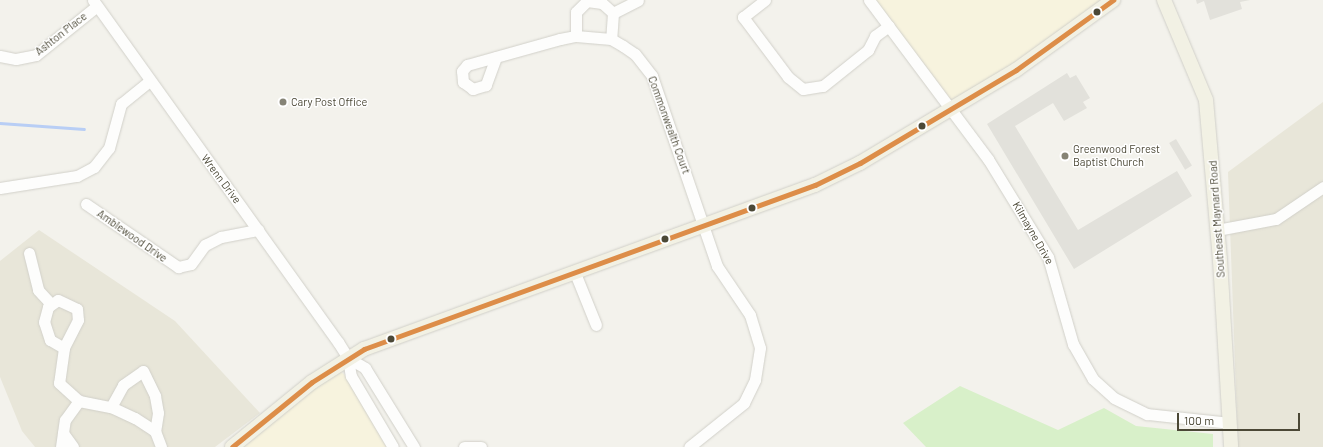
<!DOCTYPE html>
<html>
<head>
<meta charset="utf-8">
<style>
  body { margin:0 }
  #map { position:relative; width:1323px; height:447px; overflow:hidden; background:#f3f2ec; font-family:Barlow,sans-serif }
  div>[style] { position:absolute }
  .residential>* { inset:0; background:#e8e6d9 }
  .commercial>* { inset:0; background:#f7f3de }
  .green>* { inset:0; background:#d8f0c9 }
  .parking>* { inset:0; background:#e2e1db; transform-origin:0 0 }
  .stream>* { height:2.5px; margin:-1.25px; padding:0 1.25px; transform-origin:1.25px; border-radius:1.25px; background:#b8cef5 }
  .roads { filter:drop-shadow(0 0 1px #d1d0c9) drop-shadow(0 0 1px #d1d0c9) }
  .minor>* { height:11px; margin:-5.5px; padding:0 5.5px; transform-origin:5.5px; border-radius:5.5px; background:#fdfdfc }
  .major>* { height:14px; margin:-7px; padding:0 7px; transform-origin:7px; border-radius:7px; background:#f2f1e4 }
  .bus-1>* { height:5px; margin:-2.5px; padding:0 2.5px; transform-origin:2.5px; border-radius:2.5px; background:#dd8d48 }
  .dots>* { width:11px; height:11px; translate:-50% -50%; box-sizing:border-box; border:2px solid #fff; border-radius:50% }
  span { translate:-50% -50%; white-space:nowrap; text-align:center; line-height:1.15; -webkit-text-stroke:3px #fff; paint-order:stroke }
  .street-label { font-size:11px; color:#4b4836 }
  .poi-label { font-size:11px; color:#4b4836 }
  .left { translate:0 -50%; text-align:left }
  .scale { position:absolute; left:1177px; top:413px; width:123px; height:18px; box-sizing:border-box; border:2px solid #4b4836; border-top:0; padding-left:5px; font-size:12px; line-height:14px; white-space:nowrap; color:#4b4836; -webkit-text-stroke:3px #fff; paint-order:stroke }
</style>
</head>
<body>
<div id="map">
  <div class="residential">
    <div style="clip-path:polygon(1323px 102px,1323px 447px,1238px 447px,1228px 172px)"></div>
    <div style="clip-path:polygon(39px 230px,175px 321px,260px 413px,215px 447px,35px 447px,22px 431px,0 377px,0 261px)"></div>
  </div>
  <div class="commercial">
    <div style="clip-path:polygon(869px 0,1113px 0,951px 111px)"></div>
    <div style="clip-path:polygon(335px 365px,352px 383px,389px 447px,234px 447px)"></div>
  </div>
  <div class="green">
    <div style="clip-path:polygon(960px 386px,1058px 430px,1104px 408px,1136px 426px,1213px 434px,1213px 447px,926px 447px,903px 423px)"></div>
  </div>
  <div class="parking">
    <div style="clip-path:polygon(1196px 0,1250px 0,1240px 2px,1242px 9px,1210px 20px,1204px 1px,1197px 4px)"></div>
    <div style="clip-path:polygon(1067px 73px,1070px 78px,1076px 75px,1090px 98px,1083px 102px,1087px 108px,1064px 121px,1053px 103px,1015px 126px,1078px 230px,1177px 171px,1192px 196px,1074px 269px,987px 124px)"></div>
    <div style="left:1176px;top:139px;width:31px;height:8px;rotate:59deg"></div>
  </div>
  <div class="stream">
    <div style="left:0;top:123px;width:84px;rotate:4.1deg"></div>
  </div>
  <div class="roads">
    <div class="minor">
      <div style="left:93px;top:0;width:421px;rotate:54.4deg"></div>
      <div style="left:338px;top:342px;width:19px;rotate:58deg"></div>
      <div style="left:348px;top:358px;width:18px;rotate:81deg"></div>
      <div style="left:351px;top:376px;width:82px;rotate:59.4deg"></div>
      <div style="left:765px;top:0;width:28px;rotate:142deg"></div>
      <div style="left:743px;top:17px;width:75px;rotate:53.1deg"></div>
      <div style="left:788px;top:77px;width:19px;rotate:39deg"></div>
      <div style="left:803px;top:89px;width:20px;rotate:-9deg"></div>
      <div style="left:823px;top:86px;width:58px;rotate:-38.7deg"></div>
      <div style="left:868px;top:50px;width:16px;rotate:-63deg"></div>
      <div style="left:875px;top:36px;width:17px;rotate:-36deg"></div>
      <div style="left:869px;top:0;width:199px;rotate:53.2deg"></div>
      <div style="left:988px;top:159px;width:115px;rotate:58.5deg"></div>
      <div style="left:1048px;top:257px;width:91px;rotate:74deg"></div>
      <div style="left:1073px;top:344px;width:40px;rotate:60.3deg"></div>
      <div style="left:1093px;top:379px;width:28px;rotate:42deg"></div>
      <div style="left:1114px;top:398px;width:37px;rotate:26deg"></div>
      <div style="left:1147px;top:414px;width:83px;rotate:6.2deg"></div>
      <div style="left:613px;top:13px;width:28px;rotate:-27deg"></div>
      <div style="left:576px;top:36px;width:24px;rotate:-90deg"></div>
      <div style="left:576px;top:12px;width:16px;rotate:-45deg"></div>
      <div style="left:587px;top:1px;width:15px;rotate:8deg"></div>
      <div style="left:602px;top:3px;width:15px;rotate:42deg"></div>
      <div style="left:613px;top:13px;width:26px;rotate:94deg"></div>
      <div style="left:0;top:56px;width:16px;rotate:11deg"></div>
      <div style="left:16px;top:59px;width:20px;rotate:-11deg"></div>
      <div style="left:36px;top:55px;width:78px;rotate:-38.8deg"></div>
      <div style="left:496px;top:57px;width:30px;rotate:110deg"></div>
      <div style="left:486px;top:85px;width:14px;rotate:163deg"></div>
      <div style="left:473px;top:89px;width:12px;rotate:-145deg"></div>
      <div style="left:463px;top:82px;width:11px;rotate:-95deg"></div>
      <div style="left:462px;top:71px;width:8px;rotate:-50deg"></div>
      <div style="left:467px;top:65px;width:97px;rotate:-15.6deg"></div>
      <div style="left:560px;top:39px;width:16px;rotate:-11deg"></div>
      <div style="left:576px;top:36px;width:35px;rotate:5deg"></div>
      <div style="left:611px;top:39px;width:14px;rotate:30deg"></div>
      <div style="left:623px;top:46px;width:14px;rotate:34deg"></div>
      <div style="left:635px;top:54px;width:28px;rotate:52deg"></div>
      <div style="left:652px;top:76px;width:201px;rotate:71.1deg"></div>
      <div style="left:717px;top:266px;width:59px;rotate:56deg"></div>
      <div style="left:750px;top:315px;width:34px;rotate:73deg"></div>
      <div style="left:760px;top:348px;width:32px;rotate:99deg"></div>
      <div style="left:755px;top:380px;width:25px;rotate:116deg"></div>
      <div style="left:744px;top:403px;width:70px;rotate:141.3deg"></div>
      <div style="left:0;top:188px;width:78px;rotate:-8.9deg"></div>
      <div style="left:77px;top:176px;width:19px;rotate:-28deg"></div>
      <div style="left:94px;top:167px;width:24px;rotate:-52deg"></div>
      <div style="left:109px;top:148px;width:46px;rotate:-74.7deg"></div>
      <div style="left:121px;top:104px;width:35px;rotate:-39deg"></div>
      <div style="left:86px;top:204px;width:112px;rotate:34.4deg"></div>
      <div style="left:178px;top:267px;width:13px;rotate:-13deg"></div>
      <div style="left:191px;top:264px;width:24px;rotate:-54deg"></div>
      <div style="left:205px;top:245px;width:18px;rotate:-27deg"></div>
      <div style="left:221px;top:237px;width:38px;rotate:-11deg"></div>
      <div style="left:1217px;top:230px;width:60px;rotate:-10.6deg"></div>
      <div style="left:1276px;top:219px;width:57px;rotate:-34.2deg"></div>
      <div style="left:29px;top:253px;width:38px;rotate:76deg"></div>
      <div style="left:38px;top:290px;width:19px;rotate:47deg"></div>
      <div style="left:575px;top:273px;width:56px;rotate:68deg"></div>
      <div style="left:64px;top:348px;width:16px;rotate:-150deg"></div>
      <div style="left:50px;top:340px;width:19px;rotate:-108deg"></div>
      <div style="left:44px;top:322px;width:16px;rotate:-75deg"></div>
      <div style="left:48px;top:307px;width:12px;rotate:-35deg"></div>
      <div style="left:58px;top:300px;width:21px;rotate:25deg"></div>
      <div style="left:77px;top:309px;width:11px;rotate:85deg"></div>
      <div style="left:78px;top:320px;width:31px;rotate:117deg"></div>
      <div style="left:64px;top:348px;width:35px;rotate:98deg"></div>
      <div style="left:59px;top:383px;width:27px;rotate:42deg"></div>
      <div style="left:79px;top:401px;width:33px;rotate:11deg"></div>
      <div style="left:111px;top:407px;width:26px;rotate:25deg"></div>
      <div style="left:135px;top:418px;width:24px;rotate:33deg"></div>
      <div style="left:155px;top:431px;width:17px;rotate:69deg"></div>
      <div style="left:348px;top:358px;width:20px;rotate:30deg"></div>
      <div style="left:365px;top:368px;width:93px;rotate:58.2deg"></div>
      <div style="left:111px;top:407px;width:25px;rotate:-61deg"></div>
      <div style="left:123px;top:385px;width:24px;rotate:-35deg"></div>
      <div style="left:143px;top:371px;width:28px;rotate:64deg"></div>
      <div style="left:155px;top:396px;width:17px;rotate:80deg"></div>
      <div style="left:158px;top:413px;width:18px;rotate:99deg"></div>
      <div style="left:63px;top:433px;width:17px;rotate:54deg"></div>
      <div style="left:61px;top:447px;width:27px;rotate:-82deg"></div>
      <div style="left:65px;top:420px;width:24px;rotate:-54deg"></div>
      <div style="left:464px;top:447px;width:17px"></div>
    </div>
    <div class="major">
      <div style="left:1164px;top:0;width:108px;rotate:67.2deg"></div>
      <div style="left:1206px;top:100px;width:161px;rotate:85deg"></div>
      <div style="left:1220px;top:260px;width:187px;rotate:86.6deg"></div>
      <div style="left:232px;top:447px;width:103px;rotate:-39.1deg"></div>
      <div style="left:312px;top:382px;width:62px;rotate:-32.4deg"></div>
      <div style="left:364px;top:349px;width:480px;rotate:-20deg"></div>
      <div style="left:815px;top:185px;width:50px;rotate:-26.1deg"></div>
      <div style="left:860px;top:163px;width:182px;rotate:-30.8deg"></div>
      <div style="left:1016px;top:70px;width:120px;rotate:-35.8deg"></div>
    </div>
  </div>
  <div class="bus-1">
    <div style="left:232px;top:447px;width:103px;rotate:-39.1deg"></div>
    <div style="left:312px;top:382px;width:62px;rotate:-32.4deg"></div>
    <div style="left:364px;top:349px;width:480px;rotate:-20deg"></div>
    <div style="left:815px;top:185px;width:50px;rotate:-26.1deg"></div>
    <div style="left:860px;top:163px;width:182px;rotate:-30.8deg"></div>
    <div style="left:1016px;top:70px;width:120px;rotate:-35.8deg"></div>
  </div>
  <div class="dots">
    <div style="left:1097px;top:12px;background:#4b4836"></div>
    <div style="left:283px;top:102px;background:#868476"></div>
    <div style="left:922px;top:126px;background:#4b4836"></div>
    <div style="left:1065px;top:156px;background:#868476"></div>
    <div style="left:752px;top:208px;background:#4b4836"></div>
    <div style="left:665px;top:239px;background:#4b4836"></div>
    <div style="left:391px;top:339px;background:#4b4836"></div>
  </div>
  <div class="street-label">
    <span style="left:61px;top:34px;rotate:-38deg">Ashton Place</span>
    <span style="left:669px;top:125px;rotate:70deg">Commonwealth Court</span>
    <span style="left:221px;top:179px;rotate:53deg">Wrenn Drive</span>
    <span style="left:1217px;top:219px;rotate:-94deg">Southeast Maynard Road</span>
    <span style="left:1033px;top:233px;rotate:60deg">Kilmayne Drive</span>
    <span style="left:132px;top:236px;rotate:35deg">Amblewood Drive</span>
  </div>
  <div class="poi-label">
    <span class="left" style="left:291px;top:102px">Cary Post Office</span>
    <span class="left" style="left:1073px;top:156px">Greenwood Forest<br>Baptist Church</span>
  </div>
  <div class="scale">100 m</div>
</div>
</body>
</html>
